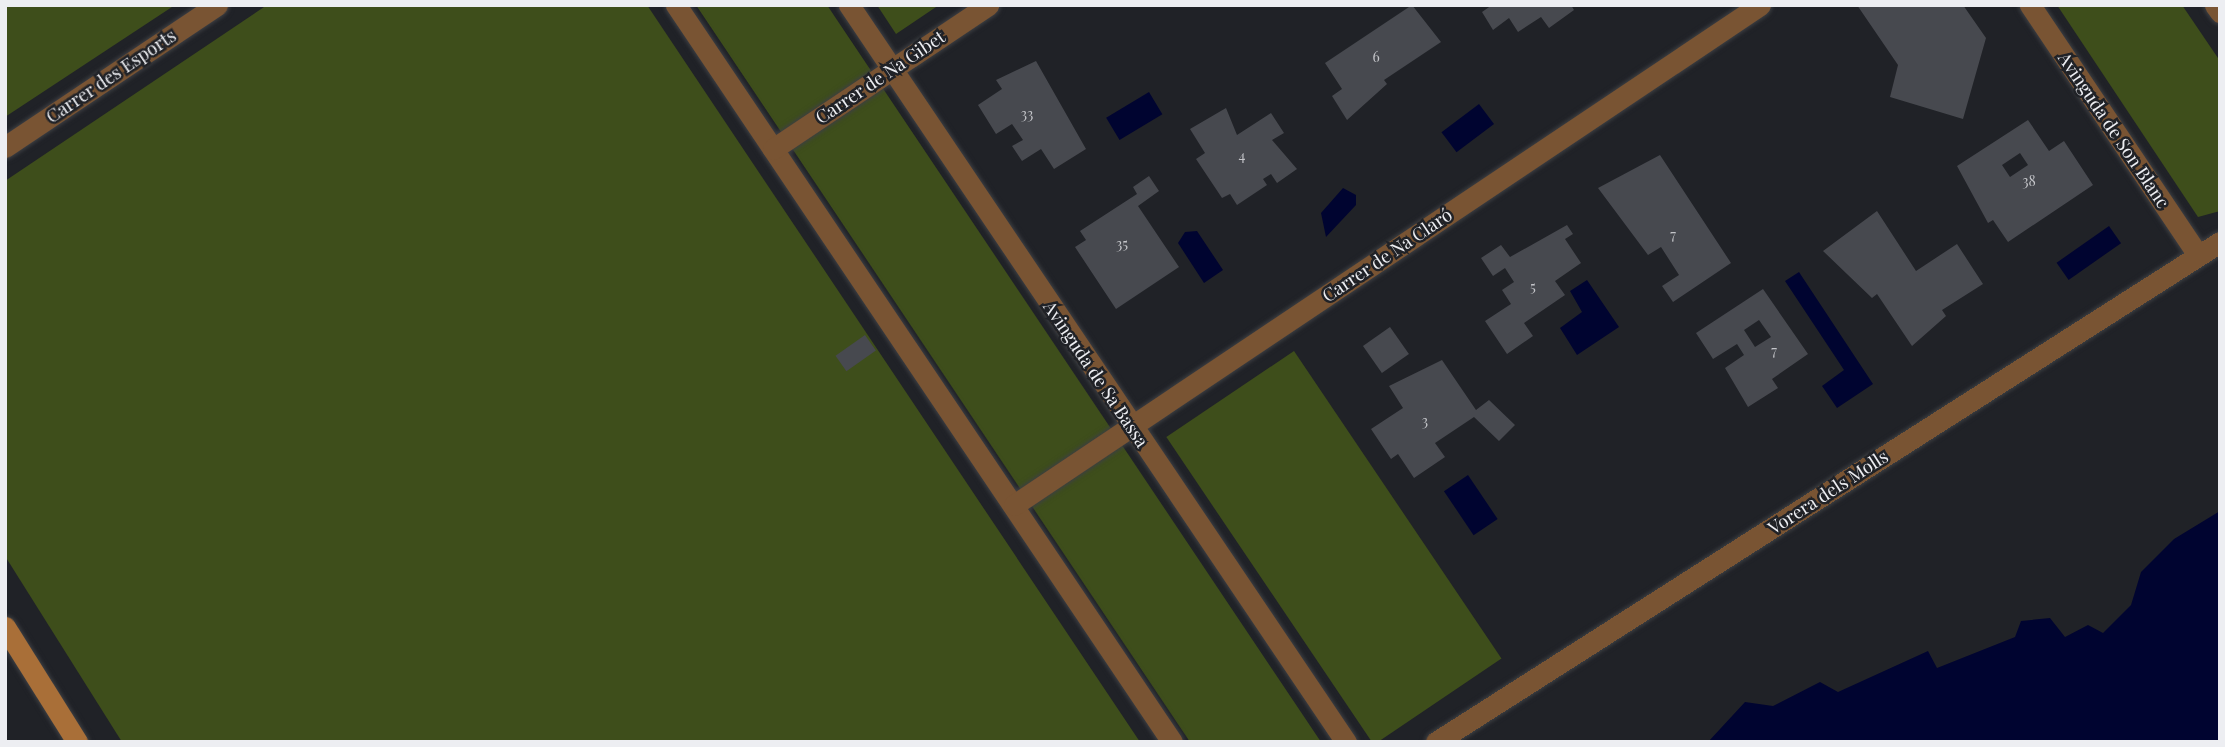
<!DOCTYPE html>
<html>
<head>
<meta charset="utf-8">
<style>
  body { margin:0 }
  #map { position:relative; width:2225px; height:747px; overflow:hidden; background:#202227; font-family:"Playfair Display",serif }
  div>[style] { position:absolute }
  .green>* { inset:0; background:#3e4e1b; transform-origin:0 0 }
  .water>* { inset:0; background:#000430; transform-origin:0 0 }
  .building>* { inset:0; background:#47494f; transform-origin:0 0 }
  .roads { filter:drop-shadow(0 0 2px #3d3f43) drop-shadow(0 0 2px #3d3f43) }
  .street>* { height:21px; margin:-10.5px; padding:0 10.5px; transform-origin:10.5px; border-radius:10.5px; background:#795433 }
  .secondary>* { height:21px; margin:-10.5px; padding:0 10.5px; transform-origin:10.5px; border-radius:10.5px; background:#a96f38 }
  span { translate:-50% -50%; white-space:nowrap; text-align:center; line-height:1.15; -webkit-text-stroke:5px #202227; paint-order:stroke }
  .number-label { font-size:14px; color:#c4c5c9 }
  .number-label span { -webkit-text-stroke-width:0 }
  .street-label { font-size:18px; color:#edeef2 }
  .frame { position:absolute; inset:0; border:7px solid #edeef2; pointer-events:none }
</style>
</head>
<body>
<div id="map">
  <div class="green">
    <div style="clip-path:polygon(5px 5px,175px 5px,5px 117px)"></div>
    <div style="clip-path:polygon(267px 5px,647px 5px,1140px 742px,122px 742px,5px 556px,5px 181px)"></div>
    <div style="clip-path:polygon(696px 5px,827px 5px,1321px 742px,1190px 742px)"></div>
    <div style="clip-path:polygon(877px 5px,939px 5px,896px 34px)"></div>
    <div style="clip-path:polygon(2057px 5px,2182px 5px,2220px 61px,2220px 211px,2198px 217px)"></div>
    <div style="left:1294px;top:351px;width:371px;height:154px;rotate:56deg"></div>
  </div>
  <div class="water">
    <div style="left:1149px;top:92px;width:26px;height:50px;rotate:59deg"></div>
    <div style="left:1479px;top:104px;width:25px;height:47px;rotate:53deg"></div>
    <div style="clip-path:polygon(1343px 188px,1356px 195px,1356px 205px,1326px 237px,1321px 213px)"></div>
    <div style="left:2109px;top:226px;width:21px;height:64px;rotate:55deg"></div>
    <div style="clip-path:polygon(1197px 231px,1223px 270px,1204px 283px,1178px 243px,1185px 232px)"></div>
    <div style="clip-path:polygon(1799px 272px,1873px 384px,1837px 408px,1822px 386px,1844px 370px,1785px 281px)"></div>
    <div style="clip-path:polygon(1587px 280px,1619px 327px,1577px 355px,1560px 328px,1582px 312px,1570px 291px)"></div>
    <div style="left:1468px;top:475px;width:53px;height:29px;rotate:56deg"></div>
    <div style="clip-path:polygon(2220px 511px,2220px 742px,1708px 742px,1745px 702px,1773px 706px,1820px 682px,1838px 692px,1928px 651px,1937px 668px,2015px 637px,2021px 621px,2050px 618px,2065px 637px,2088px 625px,2103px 633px,2131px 605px,2141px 572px,2174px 539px)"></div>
  </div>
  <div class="building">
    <div style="clip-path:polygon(1412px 5px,1441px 42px,1384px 80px,1387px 84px,1347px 120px,1332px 96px,1342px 89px,1325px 63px)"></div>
    <div style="clip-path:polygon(1492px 5px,1571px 5px,1574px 10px,1549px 28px,1541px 17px,1518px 32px,1509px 18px,1493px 30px,1482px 12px)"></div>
    <div style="clip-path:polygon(1857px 5px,1963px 5px,1986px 38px,1963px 119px,1890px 97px,1898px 65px)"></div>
    <div style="clip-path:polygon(1036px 61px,1086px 149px,1054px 169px,1041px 149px,1022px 161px,1012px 146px,1023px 140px,1012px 124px,996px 134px,978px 105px,1002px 89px,996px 80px)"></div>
    <div style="clip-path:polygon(1226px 108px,1237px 135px,1271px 113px,1284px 133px,1272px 140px,1297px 169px,1277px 183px,1271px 174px,1263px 179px,1267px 185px,1237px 205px,1230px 194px,1222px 198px,1196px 159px,1205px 153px,1190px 129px)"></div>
    <div style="clip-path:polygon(evenodd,2028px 120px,2049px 151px,2064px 141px,2093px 185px,2008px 242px,1993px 220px,1988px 223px,1957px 166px,2028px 120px,2020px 153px,2028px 165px,2010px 177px,2002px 165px,2020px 153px)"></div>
    <div style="clip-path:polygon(1660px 155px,1731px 263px,1673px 302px,1662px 286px,1679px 275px,1661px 247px,1648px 255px,1598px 188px)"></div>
    <div style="clip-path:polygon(1149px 176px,1159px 191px,1138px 206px,1179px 267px,1116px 309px,1075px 247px,1086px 240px,1080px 231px,1137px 194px,1133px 187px)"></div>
    <div style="clip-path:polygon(1877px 211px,1916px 271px,1957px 244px,1983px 284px,1942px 310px,1946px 316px,1912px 346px,1877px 294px,1872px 298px,1823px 251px)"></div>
    <div style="clip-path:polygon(1567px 225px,1573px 234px,1565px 239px,1581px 263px,1555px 281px,1565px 295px,1524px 323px,1533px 336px,1507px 354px,1485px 321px,1511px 304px,1502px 290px,1514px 282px,1505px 268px,1493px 276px,1481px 258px,1501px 245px,1510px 257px)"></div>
    <div style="clip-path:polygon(evenodd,1763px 289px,1808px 354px,1772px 379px,1778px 388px,1748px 407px,1725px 368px,1744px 355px,1737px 344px,1713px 359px,1696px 333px,1763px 289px,1759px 320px,1771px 337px,1755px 347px,1744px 330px,1759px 320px)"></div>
    <div style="left:1390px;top:327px;width:33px;height:33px;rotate:55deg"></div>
    <div style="left:865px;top:335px;width:19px;height:36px;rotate:55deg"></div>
    <div style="clip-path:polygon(1442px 360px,1476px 410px,1489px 400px,1515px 425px,1499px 441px,1474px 417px,1435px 443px,1445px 457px,1414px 478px,1398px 454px,1391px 459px,1371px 429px,1403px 408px,1389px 386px)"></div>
  </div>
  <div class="roads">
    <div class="street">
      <div style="left:676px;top:5px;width:888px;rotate:56.06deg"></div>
      <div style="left:849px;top:5px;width:889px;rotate:56.01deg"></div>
      <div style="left:2030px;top:5px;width:301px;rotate:56.1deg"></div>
      <div style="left:2215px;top:5px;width:9px;rotate:54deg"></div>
      <div style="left:5px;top:147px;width:255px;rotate:-33.8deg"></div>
      <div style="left:773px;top:149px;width:259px;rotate:-33.8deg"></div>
      <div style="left:1014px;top:505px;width:898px;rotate:-33.83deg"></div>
      <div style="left:1436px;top:742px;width:930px;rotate:-32.53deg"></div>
    </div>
    <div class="secondary">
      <div style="left:5px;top:627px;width:136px;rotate:57.9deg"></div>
    </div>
  </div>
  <div class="number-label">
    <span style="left:1376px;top:57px">6</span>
    <span style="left:1027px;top:114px">33</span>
    <span style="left:1242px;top:156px">4</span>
    <span style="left:2029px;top:181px">38</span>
    <span style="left:1673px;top:235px">7</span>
    <span style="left:1122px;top:244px">35</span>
    <span style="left:1533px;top:287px">5</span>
    <span style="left:1774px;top:351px">7</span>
    <span style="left:1425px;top:421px">3</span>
  </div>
  <div class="street-label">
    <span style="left:111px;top:76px;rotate:-34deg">Carrer des Esports</span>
    <span style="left:880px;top:77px;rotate:-34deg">Carrer de Na Gibet</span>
    <span style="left:2114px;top:130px;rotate:56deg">Avinguda de Son Blanc</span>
    <span style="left:1387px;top:255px;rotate:-34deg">Carrer de Na Claró</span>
    <span style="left:1096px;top:374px;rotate:56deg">Avinguda de Sa Bassa</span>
    <span style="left:1828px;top:492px;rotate:-33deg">Vorera dels Molls</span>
  </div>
  <div class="frame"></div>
</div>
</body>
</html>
